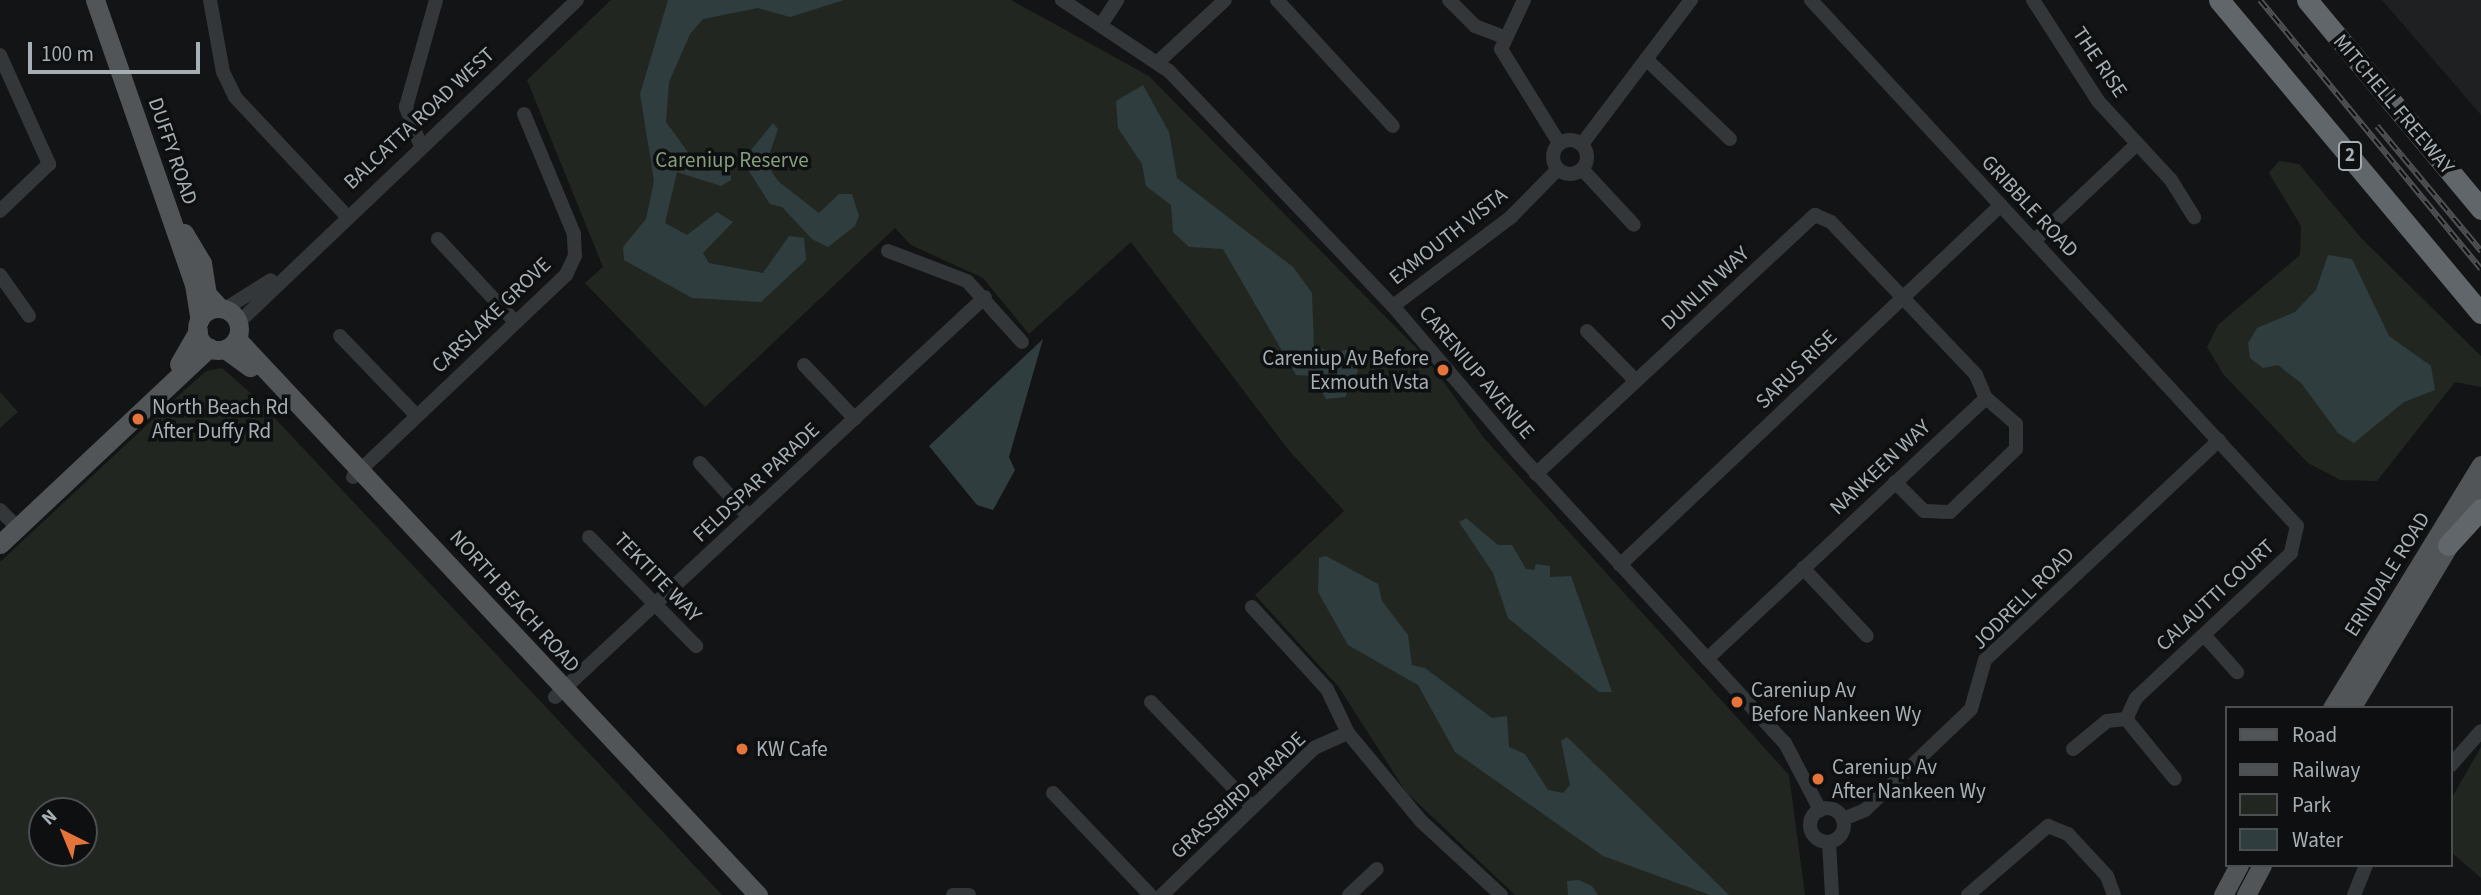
<!DOCTYPE html>
<html>
<head>
<meta charset="utf-8">
<style>
  body { margin:0 }
  #map { position:relative; width:2481px; height:895px; overflow:hidden; background:#131415; font-family:"Source Sans 3",sans-serif }
  div>[style] { position:absolute }
  .built>* { inset:0; background:#1f2022 }
  .green>* { inset:0; background:#212720 }
  .water>* { inset:0; background:#2f3d3e }
  .minor>* { height:14px; margin:-7px; padding:0 7px; transform-origin:7px; border-radius:7px; background:#343739 }
  .minor>.ring { margin:-7px; padding:0; box-sizing:content-box; background:none; border:14px solid #343739; border-radius:50% }
  .major>* { height:19px; margin:-9.5px; padding:0 9.5px; transform-origin:9.5px; border-radius:9.5px; background:#515558 }
  .major>.ring { margin:-9.5px; padding:0; box-sizing:content-box; background:none; border:19px solid #515558; border-radius:50% }
  .highway>* { height:21px; margin:-10.5px; padding:0 10.5px; transform-origin:10.5px; border-radius:10.5px; background:#61666a }
  .rail>* { height:6px; margin-top:-3px; transform-origin:0; background:repeating-linear-gradient(90deg,#0e0f10 0 10px,#4e5154 0 20px); box-sizing:border-box; border-block:2px solid #4e5154 }
  .dots>* { width:19px; height:19px; translate:-50% -50%; box-sizing:border-box; border:4px solid #0e0f10; border-radius:50% }
  span { translate:-50% -50%; white-space:nowrap; text-align:center; line-height:1.15; -webkit-text-stroke:7px #0e0f10; paint-order:stroke }
  .shield-label span { padding:2px 5px; background:#0e0f10; border:2px solid; border-radius:5px; -webkit-text-stroke-width:0 }
  .shield-label { font-size:19px; color:#a6afb4; font-weight:700 }
  .street-label { font-size:21px; color:#a6afb4 }
  .park-label { font-size:21px; color:#869e7e }
  .poi-label { font-size:21px; color:#a6afb4 }
  .right { translate:-100% -50%; text-align:right }
  .left { translate:0 -50%; text-align:left }
  .legend { position:absolute; left:2225px; top:706px; width:228px; height:161px; box-sizing:border-box; background:#0e0f10; border:2px solid #4b4f52; margin:0; padding:9px 12px; list-style:none; font-size:21px; color:#a6afb4 }
  .legend li { display:flex; align-items:center; gap:14px; height:35px }
  .legend b { width:35px; border:2px solid #4b4f52 }
  .north { position:absolute; left:28px; top:797px; width:70px; height:70px; box-sizing:border-box; background:#0e0f10; border:2px solid #4b4f52; border-radius:50%; rotate:317deg; font-size:19px; font-weight:700; line-height:28px; text-align:center; color:#a6afb4 }
  .north::after { content:''; display:block; margin:auto; width:24px; height:32px; background:#e5743b; clip-path:polygon(50% 0,100% 100%,50% 72%,0 100%) }
  .scale { position:absolute; left:28px; top:42px; width:172px; height:32px; box-sizing:border-box; border:4px solid #a6afb4; border-top:0; padding-left:9px; font-size:21px; line-height:24px; white-space:nowrap; color:#a6afb4; -webkit-text-stroke:5px #0e0f10; paint-order:stroke }
</style>
</head>
<body>
<div id="map">
  <div class="built">
    <div style="clip-path:polygon(2382px 0,2481px 0,2481px 115px)"></div>
  </div>
  <div class="green">
    <div style="clip-path:polygon(611px 0,1011px 0,1149px 76px,1427px 359px,1484px 438px,1789px 775px,1805px 895px,1515px 895px,1406px 792px,1338px 686px,1255px 595px,1344px 511px,1287px 448px,1131px 242px,1029px 334px,983px 278px,911px 245px,895px 228px,705px 407px,585px 283px,603px 267px,527px 80px)"></div>
    <div style="clip-path:polygon(2279px 161px,2299px 164px,2362px 239px,2481px 356px,2481px 387px,2455px 382px,2377px 481px,2340px 480px,2308px 463px,2224px 375px,2207px 347px,2218px 325px,2300px 255px,2301px 226px,2269px 173px)"></div>
    <div style="clip-path:polygon(evenodd,222px 368px,254px 396px,722px 895px,0 895px,0 562px,178px 396px,206px 371px,222px 368px,42px 811px,84px 811px,84px 853px,42px 853px,42px 811px)"></div>
    <div style="clip-path:polygon(0 392px,18px 412px,0 428px)"></div>
    <div style="clip-path:polygon(2481px 747px,2481px 878px,2451px 852px,2451px 799px)"></div>
  </div>
  <div class="water">
    <div style="clip-path:polygon(668px 0,844px 0,790px 17px,758px 8px,703px 19px,690px 34px,669px 82px,666px 122px,695px 162px,731px 170px,731px 180px,721px 186px,677px 172px,665px 223px,687px 235px,717px 212px,733px 222px,703px 253px,709px 263px,763px 273px,789px 236px,804px 238px,806px 260px,761px 302px,692px 298px,624px 260px,623px 247px,646px 219px,654px 181px,640px 94px)"></div>
    <div style="clip-path:polygon(1143px 85px,1169px 132px,1177px 178px,1293px 267px,1312px 293px,1314px 346px,1335px 353px,1352px 348px,1358px 371px,1345px 397px,1326px 399px,1312px 376px,1296px 375px,1223px 249px,1189px 247px,1173px 232px,1171px 205px,1146px 186px,1142px 164px,1118px 128px,1116px 101px)"></div>
    <div style="clip-path:polygon(773px 123px,778px 129px,766px 164px,779px 182px,819px 213px,839px 194px,852px 194px,859px 216px,855px 226px,828px 247px,812px 239px,782px 207px,770px 204px,747px 168px,747px 155px)"></div>
    <div style="clip-path:polygon(2328px 255px,2352px 259px,2389px 336px,2431px 366px,2435px 390px,2404px 402px,2354px 443px,2338px 433px,2302px 384px,2278px 365px,2263px 368px,2250px 358px,2248px 343px,2257px 328px,2295px 312px,2316px 290px)"></div>
    <div style="clip-path:polygon(1043px 339px,1009px 457px,1015px 470px,993px 510px,977px 505px,929px 446px)"></div>
    <div style="clip-path:polygon(1466px 518px,1498px 545px,1512px 545px,1526px 569px,1534px 570px,1536px 564px,1550px 566px,1550px 577px,1571px 576px,1612px 692px,1599px 692px,1508px 618px,1493px 573px,1459px 522px)"></div>
    <div style="clip-path:polygon(1326px 556px,1378px 584px,1382px 601px,1408px 635px,1412px 665px,1425px 668px,1492px 718px,1507px 716px,1509px 747px,1525px 754px,1548px 790px,1563px 793px,1570px 785px,1561px 741px,1567px 737px,1729px 895px,1710px 895px,1603px 856px,1455px 752px,1418px 685px,1348px 645px,1318px 592px,1319px 558px)"></div>
    <div style="clip-path:polygon(1579px 880px,1592px 886px,1598px 895px,1568px 895px,1567px 881px)"></div>
  </div>
  <div class="minor">
    <div style="left:210px;top:0;width:73px;rotate:79.8deg"></div>
    <div style="left:223px;top:72px;width:28px;rotate:64deg"></div>
    <div style="left:235px;top:97px;width:162px;rotate:46.8deg"></div>
    <div style="left:1062px;top:0;width:128px;rotate:33.6deg"></div>
    <div style="left:1169px;top:71px;width:325px;rotate:46.4deg"></div>
    <div style="left:1393px;top:306px;width:193px;rotate:49.6deg"></div>
    <div style="left:1518px;top:453px;width:394px;rotate:47.4deg"></div>
    <div style="left:1785px;top:743px;width:76px;rotate:62.4deg"></div>
    <div style="left:1277px;top:0;width:171px;rotate:47.4deg"></div>
    <div style="left:1449px;top:0;width:37px;rotate:45deg"></div>
    <div style="left:1475px;top:26px;width:30px;rotate:21deg"></div>
    <div style="left:1524px;top:0;width:54px;rotate:115.1deg"></div>
    <div style="left:1501px;top:49px;width:110px;rotate:58.3deg"></div>
    <div style="left:1811px;top:0;width:716px;rotate:47.26deg"></div>
    <div style="left:2297px;top:526px;width:28px;rotate:103deg"></div>
    <div style="left:2291px;top:553px;width:212px;rotate:136.9deg"></div>
    <div style="left:2136px;top:698px;width:23px;rotate:115deg"></div>
    <div style="left:2126px;top:719px;width:77px;rotate:50.8deg"></div>
    <div style="left:2033px;top:0;width:120px;rotate:57.2deg"></div>
    <div style="left:2098px;top:101px;width:108px;rotate:47.3deg"></div>
    <div style="left:2171px;top:180px;width:44px;rotate:58.1deg"></div>
    <div style="left:1101px;top:25px;width:30px;rotate:-57deg"></div>
    <div style="left:0;top:55px;width:120px;rotate:65.8deg"></div>
    <div style="left:49px;top:164px;width:68px;rotate:136.2deg"></div>
    <div style="left:1646px;top:59px;width:116px;rotate:43.6deg"></div>
    <div style="left:1158px;top:62px;width:91px;rotate:-42.8deg"></div>
    <div class="ring" style="left:1553px;top:140px;width:20px;height:20px"></div>
    <div style="left:420px;top:144px;width:40px;rotate:-111deg"></div>
    <div style="left:406px;top:107px;width:111px;rotate:-74.3deg"></div>
    <div style="left:1582px;top:144px;width:181px;rotate:-52.9deg"></div>
    <div style="left:1582px;top:169px;width:76px;rotate:47.1deg"></div>
    <div style="left:438px;top:239px;width:113px;rotate:47.1deg"></div>
    <div style="left:2034px;top:241px;width:140px;rotate:-43.3deg"></div>
    <div style="left:888px;top:251px;width:85px;rotate:20.8deg"></div>
    <div style="left:967px;top:281px;width:82px;rotate:48deg"></div>
    <div style="left:0;top:275px;width:50px;rotate:54.7deg"></div>
    <div style="left:1393px;top:306px;width:148px;rotate:-37deg"></div>
    <div style="left:1511px;top:217px;width:67px;rotate:-45.6deg"></div>
    <div style="left:225px;top:309px;width:54px;rotate:-32.2deg"></div>
    <div style="left:238px;top:323px;width:468px;rotate:-43.6deg"></div>
    <div style="left:1587px;top:331px;width:70px;rotate:45.6deg"></div>
    <div style="left:340px;top:336px;width:110px;rotate:46.1deg"></div>
    <div style="left:804px;top:365px;width:74px;rotate:46.6deg"></div>
    <div style="left:700px;top:463px;width:73px;rotate:47.8deg"></div>
    <div style="left:1536px;top:474px;width:381px;rotate:-42.9deg"></div>
    <div style="left:1815px;top:215px;width:17px;rotate:24deg"></div>
    <div style="left:1831px;top:222px;width:211px;rotate:46.5deg"></div>
    <div style="left:1976px;top:375px;width:25px;rotate:67deg"></div>
    <div style="left:1986px;top:398px;width:382px;rotate:136.9deg"></div>
    <div style="left:353px;top:477px;width:294px;rotate:-43.5deg"></div>
    <div style="left:566px;top:275px;width:21px;rotate:-65deg"></div>
    <div style="left:575px;top:256px;width:22px;rotate:-93deg"></div>
    <div style="left:574px;top:234px;width:130px;rotate:-112.6deg"></div>
    <div style="left:1895px;top:482px;width:41px;rotate:45deg"></div>
    <div style="left:1924px;top:511px;width:26px;rotate:2deg"></div>
    <div style="left:1950px;top:512px;width:91px;rotate:-43.7deg"></div>
    <div style="left:2016px;top:449px;width:25px;rotate:-90deg"></div>
    <div style="left:2016px;top:424px;width:40px;rotate:-139deg"></div>
    <div style="left:0;top:510px;width:24px;rotate:45deg"></div>
    <div style="left:589px;top:537px;width:153px;rotate:45.5deg"></div>
    <div style="left:1620px;top:565px;width:524px;rotate:-43.38deg"></div>
    <div style="left:1803px;top:568px;width:93px;rotate:46.7deg"></div>
    <div style="left:1252px;top:607px;width:111px;rotate:47.6deg"></div>
    <div style="left:1327px;top:689px;width:49px;rotate:64.5deg"></div>
    <div style="left:1348px;top:733px;width:114px;rotate:50.3deg"></div>
    <div style="left:1421px;top:821px;width:109px;rotate:42.8deg"></div>
    <div style="left:2204px;top:635px;width:50px;rotate:48.3deg"></div>
    <div style="left:555px;top:697px;width:587px;rotate:-42.93deg"></div>
    <div style="left:1151px;top:702px;width:146px;rotate:46.1deg"></div>
    <div style="left:2073px;top:749px;width:44px;rotate:-39.5deg"></div>
    <div style="left:2107px;top:721px;width:19px;rotate:-6deg"></div>
    <div style="left:2451px;top:765px;width:45px;rotate:-48.6deg"></div>
    <div style="left:1053px;top:793px;width:141px;rotate:46.4deg"></div>
    <div class="ring" style="left:1810px;top:808px;width:20px;height:20px"></div>
    <div style="left:1843px;top:819px;width:24px;rotate:-22deg"></div>
    <div style="left:1865px;top:810px;width:146px;rotate:-43.6deg"></div>
    <div style="left:1971px;top:709px;width:51px;rotate:-74.1deg"></div>
    <div style="left:1985px;top:660px;width:321px;rotate:-43.2deg"></div>
    <div style="left:1829px;top:842px;width:53px;rotate:86.8deg"></div>
    <div style="left:953px;top:895px;width:16px"></div>
    <div style="left:1162px;top:895px;width:211px;rotate:-44deg"></div>
    <div style="left:1314px;top:748px;width:37px;rotate:-24deg"></div>
    <div style="left:1349px;top:895px;width:38px;rotate:-43deg"></div>
    <div style="left:1968px;top:895px;width:106px;rotate:-40.8deg"></div>
    <div style="left:2048px;top:826px;width:22px;rotate:22deg"></div>
    <div style="left:2068px;top:834px;width:57px;rotate:47.1deg"></div>
    <div style="left:2107px;top:876px;width:20px;rotate:70deg"></div>
    <div style="left:2354px;top:895px;width:32px;rotate:-68deg"></div>
  </div>
  <div class="major">
    <div style="left:95px;top:0;width:301px;rotate:70.8deg"></div>
    <div style="left:194px;top:284px;width:36px;rotate:81deg"></div>
    <div style="left:184px;top:233px;width:35px;rotate:59deg"></div>
    <div style="left:202px;top:263px;width:31px;rotate:81deg"></div>
    <div style="left:207px;top:294px;width:19px;rotate:47deg"></div>
    <div class="ring" style="left:197px;top:308px;width:23px;height:23px"></div>
    <div style="left:237px;top:339px;width:762px;rotate:46.86deg"></div>
    <div style="left:225px;top:349px;width:31px;rotate:36deg"></div>
    <div style="left:179px;top:364px;width:38px;rotate:-60deg"></div>
    <div style="left:0;top:544px;width:287px;rotate:-43.2deg"></div>
    <div style="left:2332px;top:708px;width:285px;rotate:-58.5deg"></div>
    <div style="left:2351px;top:708px;width:252px;rotate:-59deg"></div>
    <div style="left:2223px;top:895px;width:34px;rotate:-62deg"></div>
    <div style="left:2246px;top:895px;width:34px;rotate:-62deg"></div>
  </div>
  <div class="highway">
    <div style="left:2219px;top:0;width:408px;rotate:50.1deg"></div>
    <div style="left:2307px;top:0;width:272px;rotate:50.2deg"></div>
    <div style="left:2448px;top:545px;width:49px;rotate:-47.5deg"></div>
  </div>
  <div class="rail">
    <div style="left:2260px;top:0;width:348px;rotate:50.6deg"></div>
    <div style="left:2377px;top:126px;width:163px;rotate:50.2deg"></div>
  </div>
  <div class="dots">
    <div style="left:1443px;top:370px;background:#e5743b"></div>
    <div style="left:138px;top:419px;background:#e5743b"></div>
    <div style="left:1737px;top:702px;background:#e5743b"></div>
    <div style="left:742px;top:749px;background:#e5743b"></div>
    <div style="left:1818px;top:779px;background:#e5743b"></div>
  </div>
  <div class="shield-label">
    <span style="left:2350px;top:156px">2</span>
  </div>
  <div class="street-label">
    <span style="left:2100px;top:62px;rotate:56deg">THE RISE</span>
    <span style="left:2394px;top:104px;rotate:50deg">MITCHELL FREEWAY</span>
    <span style="left:419px;top:118px;rotate:-43deg">BALCATTA ROAD WEST</span>
    <span style="left:173px;top:151px;rotate:71deg">DUFFY ROAD</span>
    <span style="left:2030px;top:206px;rotate:47deg">GRIBBLE ROAD</span>
    <span style="left:1448px;top:236px;rotate:-38deg">EXMOUTH VISTA</span>
    <span style="left:1705px;top:288px;rotate:-43deg">DUNLIN WAY</span>
    <span style="left:491px;top:315px;rotate:-44deg">CARSLAKE GROVE</span>
    <span style="left:1796px;top:369px;rotate:-44deg">SARUS RISE</span>
    <span style="left:1477px;top:372px;rotate:50deg">CARENIUP AVENUE</span>
    <span style="left:1880px;top:467px;rotate:-43deg">NANKEEN WAY</span>
    <span style="left:756px;top:482px;rotate:-43deg">FELDSPAR PARADE</span>
    <span style="left:2387px;top:574px;rotate:-58deg">ERINDALE ROAD</span>
    <span style="left:658px;top:577px;rotate:46deg">TEKTITE WAY</span>
    <span style="left:2215px;top:595px;rotate:-43deg">CALAUTTI COURT</span>
    <span style="left:2023px;top:598px;rotate:-45deg">JODRELL ROAD</span>
    <span style="left:515px;top:601px;rotate:48deg">NORTH BEACH ROAD</span>
    <span style="left:1238px;top:795px;rotate:-43deg">GRASSBIRD PARADE</span>
  </div>
  <div class="park-label">
    <span style="left:732px;top:160px">Careniup Reserve</span>
  </div>
  <div class="poi-label">
    <span class="right" style="left:1429px;top:370px">Careniup Av Before<br>Exmouth Vsta</span>
    <span class="left" style="left:152px;top:419px">North Beach Rd<br>After Duffy Rd</span>
    <span class="left" style="left:1751px;top:702px">Careniup Av<br>Before Nankeen Wy</span>
    <span class="left" style="left:756px;top:749px">KW Cafe</span>
    <span class="left" style="left:1832px;top:779px">Careniup Av<br>After Nankeen Wy</span>
  </div>
  <ul class="legend">
  <li><b style="height:9px;background:#515558"></b>Road</li>
  <li><b style="height:9px;background:#4e5154"></b>Railway</li>
  <li><b style="height:19px;background:#212720"></b>Park</li>
  <li><b style="height:19px;background:#2f3d3e"></b>Water</li>
  </ul>
  <div class="north">N</div>
  <div class="scale">100 m</div>
</div>
</body>
</html>
